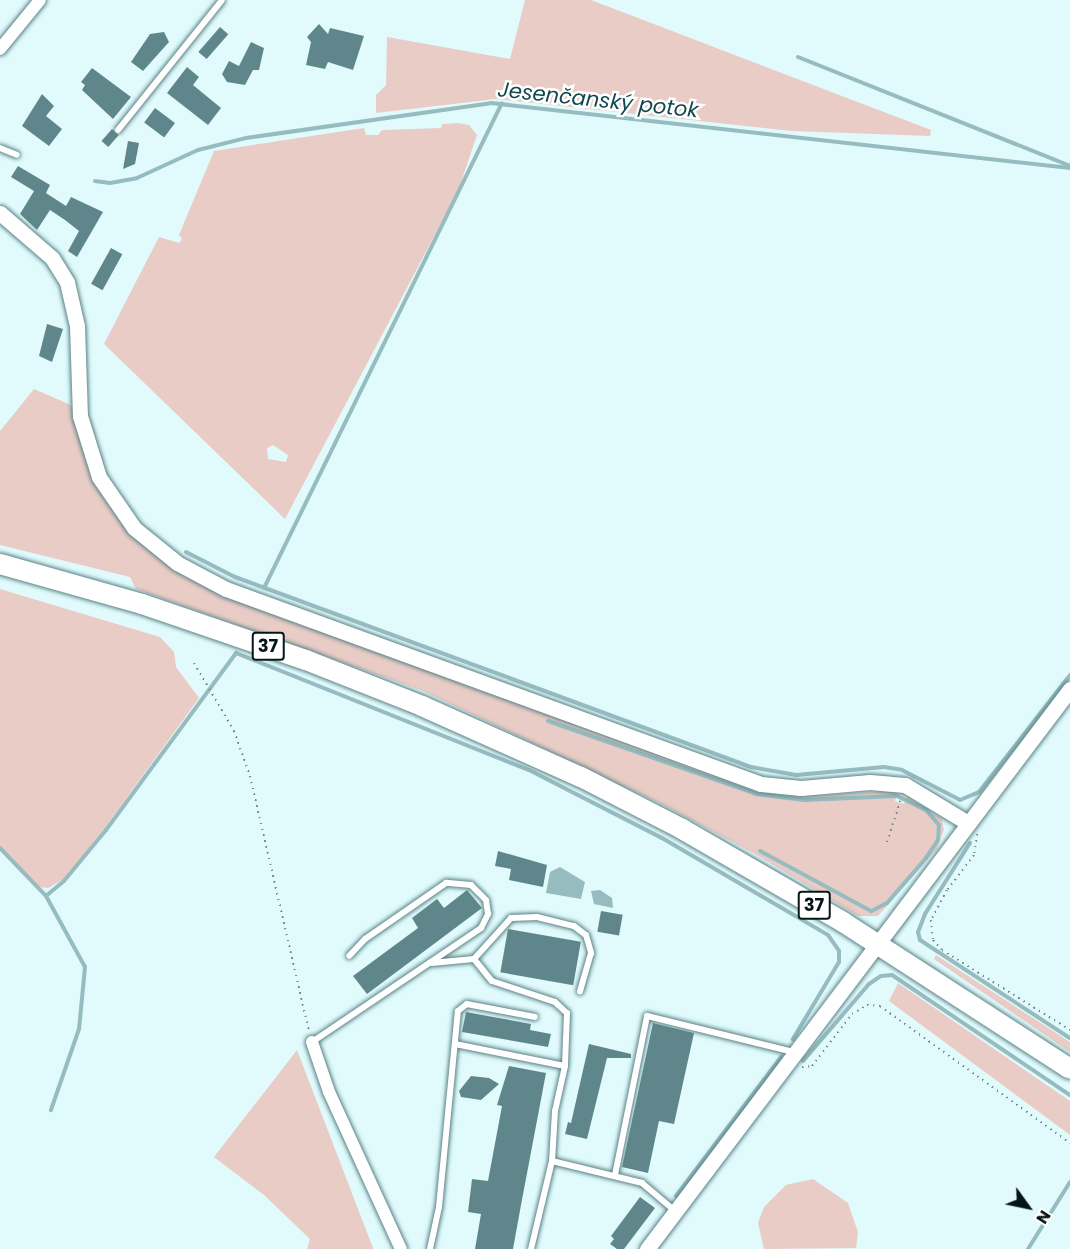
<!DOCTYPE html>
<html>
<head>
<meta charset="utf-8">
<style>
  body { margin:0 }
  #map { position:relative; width:1070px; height:1249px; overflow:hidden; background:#e1fbfd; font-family:Poppins,sans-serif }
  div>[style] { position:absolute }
  .green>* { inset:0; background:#eaccc6 }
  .water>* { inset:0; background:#96bcc0 }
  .stream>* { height:4px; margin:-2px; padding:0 2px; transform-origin:2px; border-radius:2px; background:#96bcc0 }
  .building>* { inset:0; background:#5f878b; transform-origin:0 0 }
  .path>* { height:2px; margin-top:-1px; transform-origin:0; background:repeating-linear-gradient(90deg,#74898a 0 1.5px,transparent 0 6px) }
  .roads { filter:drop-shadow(0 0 2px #598285) drop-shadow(0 0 2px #598285) }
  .service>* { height:6px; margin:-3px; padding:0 3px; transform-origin:3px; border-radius:3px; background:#fff }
  .minor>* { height:12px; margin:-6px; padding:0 6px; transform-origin:6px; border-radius:6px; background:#fff }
  .tertiary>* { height:15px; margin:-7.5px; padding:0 7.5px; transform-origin:7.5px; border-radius:7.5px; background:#fff }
  .primary>* { height:20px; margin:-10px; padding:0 10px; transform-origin:10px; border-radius:10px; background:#fff }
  span { translate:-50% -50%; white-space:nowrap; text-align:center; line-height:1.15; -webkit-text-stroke:5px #fff; paint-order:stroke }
  .shield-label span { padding:2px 4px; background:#fff; border:2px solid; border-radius:4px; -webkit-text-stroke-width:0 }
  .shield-label { font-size:18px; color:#061617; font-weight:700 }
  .water-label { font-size:21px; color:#0f494e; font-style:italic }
  .north { position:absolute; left:998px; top:1177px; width:60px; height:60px; -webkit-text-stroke:4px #fff; paint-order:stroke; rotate:123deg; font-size:16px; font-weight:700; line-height:24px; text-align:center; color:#061617 }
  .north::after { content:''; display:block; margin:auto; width:21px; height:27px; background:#061617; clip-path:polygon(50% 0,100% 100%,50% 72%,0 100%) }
</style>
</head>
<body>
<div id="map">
  <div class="green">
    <div style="clip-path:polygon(525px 0,591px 0,931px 130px,930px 136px,791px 131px,496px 99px,376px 113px,376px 95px,386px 85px,387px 37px,510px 59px)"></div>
    <div style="clip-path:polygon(evenodd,458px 123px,469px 125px,477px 135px,458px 191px,285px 519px,104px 344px,159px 237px,179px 243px,182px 239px,179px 235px,214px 151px,364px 128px,366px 135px,378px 135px,382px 130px,441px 128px,442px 124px,458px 123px,273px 445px,288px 455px,286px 462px,268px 459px,267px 448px,273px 445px)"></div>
    <div style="clip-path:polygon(34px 389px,71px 405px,91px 478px,137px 540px,199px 584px,741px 785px,781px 795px,807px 796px,890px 791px,898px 792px,895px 801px,904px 804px,907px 796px,942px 819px,944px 830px,937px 849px,878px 916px,858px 916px,757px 855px,657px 802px,423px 691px,136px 589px,130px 577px,0 545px,0 431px)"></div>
    <div style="clip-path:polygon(0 589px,160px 637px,174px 652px,176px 667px,199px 698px,104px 829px,64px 879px,48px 888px,38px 887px,0 848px)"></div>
    <div style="clip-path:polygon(936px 955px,1070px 1042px,1070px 1052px,934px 959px)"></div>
    <div style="clip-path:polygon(898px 983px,1070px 1101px,1070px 1135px,889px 1001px)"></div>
    <div style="clip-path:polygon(297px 1050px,373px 1248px,373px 1249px,307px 1249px,310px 1239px,264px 1195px,214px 1157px)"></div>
    <div style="clip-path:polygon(813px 1179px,848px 1203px,858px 1232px,856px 1248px,764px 1249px,758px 1223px,764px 1207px,786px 1185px)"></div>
  </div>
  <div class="water">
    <div style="clip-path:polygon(560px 867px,585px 882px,581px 899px,546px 893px,550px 872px)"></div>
    <div style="clip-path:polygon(600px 890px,612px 898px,613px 908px,594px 904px,591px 891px)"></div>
  </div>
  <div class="stream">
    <div style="left:798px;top:57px;width:293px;rotate:21.8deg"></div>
    <div style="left:95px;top:181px;width:15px;rotate:8deg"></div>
    <div style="left:110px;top:183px;width:27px;rotate:-10deg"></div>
    <div style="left:137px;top:178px;width:67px;rotate:-24.7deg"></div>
    <div style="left:198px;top:150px;width:49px;rotate:-14deg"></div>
    <div style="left:246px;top:138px;width:247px;rotate:-8.1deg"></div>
    <div style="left:491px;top:103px;width:583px;rotate:6.41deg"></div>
    <div style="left:186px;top:552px;width:55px;rotate:27deg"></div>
    <div style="left:235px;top:577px;width:550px;rotate:20.21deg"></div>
    <div style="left:751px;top:767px;width:46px;rotate:10.1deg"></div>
    <div style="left:796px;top:775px;width:88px;rotate:-5.2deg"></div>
    <div style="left:884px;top:767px;width:18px;rotate:9deg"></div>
    <div style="left:902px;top:770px;width:65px;rotate:27.3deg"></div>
    <div style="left:960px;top:800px;width:21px;rotate:-23deg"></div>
    <div style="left:979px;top:792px;width:148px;rotate:-52.1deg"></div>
    <div style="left:264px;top:588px;width:540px;rotate:-63.86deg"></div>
    <div style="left:548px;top:721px;width:220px;rotate:19.3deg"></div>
    <div style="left:756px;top:794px;width:49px;rotate:7deg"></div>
    <div style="left:805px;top:800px;width:92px;rotate:-2.5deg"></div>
    <div style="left:897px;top:796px;width:32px;rotate:26deg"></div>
    <div style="left:926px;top:810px;width:20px;rotate:49deg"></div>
    <div style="left:939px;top:825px;width:15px;rotate:94deg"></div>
    <div style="left:938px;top:840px;width:22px;rotate:124deg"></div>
    <div style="left:926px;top:858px;width:60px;rotate:130.9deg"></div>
    <div style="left:887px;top:903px;width:18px;rotate:153deg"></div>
    <div style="left:871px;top:911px;width:126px;rotate:-151.6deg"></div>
    <div style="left:970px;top:843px;width:84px;rotate:122.4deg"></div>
    <div style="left:925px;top:914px;width:19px;rotate:111deg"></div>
    <div style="left:918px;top:932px;width:8px;rotate:76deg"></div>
    <div style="left:920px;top:940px;width:179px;rotate:33.2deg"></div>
    <div style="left:0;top:848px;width:66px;rotate:46.2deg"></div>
    <div style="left:46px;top:896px;width:23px;rotate:-40deg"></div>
    <div style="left:64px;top:881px;width:66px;rotate:-50.5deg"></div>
    <div style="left:106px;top:830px;width:220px;rotate:-53.7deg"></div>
    <div style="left:236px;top:653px;width:315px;rotate:21.8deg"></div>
    <div style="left:529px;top:770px;width:149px;rotate:27.1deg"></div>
    <div style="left:662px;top:838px;width:192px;rotate:30.3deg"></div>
    <div style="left:828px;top:935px;width:19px;rotate:55deg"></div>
    <div style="left:839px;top:951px;width:11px;rotate:90deg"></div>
    <div style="left:839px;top:962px;width:90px;rotate:120.9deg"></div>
    <div style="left:46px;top:896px;width:81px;rotate:61.2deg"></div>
    <div style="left:85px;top:967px;width:62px;rotate:95.5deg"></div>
    <div style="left:79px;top:1029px;width:86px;rotate:109.1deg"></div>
    <div style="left:803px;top:1061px;width:101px;rotate:-49.4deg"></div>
    <div style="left:869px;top:984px;width:14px;rotate:-34deg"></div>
    <div style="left:881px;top:976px;width:11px;rotate:-5deg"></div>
    <div style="left:892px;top:975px;width:215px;rotate:34deg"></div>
    <div style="left:676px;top:1196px;width:174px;rotate:-52.9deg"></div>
    <div style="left:1028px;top:1249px;width:79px;rotate:-57.9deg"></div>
  </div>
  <div class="building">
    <div style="clip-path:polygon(319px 24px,328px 34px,330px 28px,364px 36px,353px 70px,328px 62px,325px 69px,306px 65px,311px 42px,307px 37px)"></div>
    <div style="left:220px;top:27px;width:11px;height:33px;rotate:41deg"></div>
    <div style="clip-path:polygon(164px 32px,169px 42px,143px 71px,131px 62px,150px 34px)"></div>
    <div style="clip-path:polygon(251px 42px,264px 48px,259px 70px,253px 70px,245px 85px,227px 82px,222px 74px,229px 61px,239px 66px)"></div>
    <div style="clip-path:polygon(187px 67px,199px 77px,193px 85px,221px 108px,208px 125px,167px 93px)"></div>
    <div style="clip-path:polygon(92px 68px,131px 97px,113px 119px,82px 90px,85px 85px,81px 82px)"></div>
    <div style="clip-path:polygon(42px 94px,54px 106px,46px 116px,62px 129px,49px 146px,22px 126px)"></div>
    <div style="left:155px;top:108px;width:25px;height:18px;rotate:37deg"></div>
    <div style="left:112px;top:129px;width:9px;height:16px;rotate:41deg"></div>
    <div style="clip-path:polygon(128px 141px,139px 143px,135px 164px,123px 169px)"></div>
    <div style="clip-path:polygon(18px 166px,50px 185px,46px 193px,66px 206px,71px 197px,103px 212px,77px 257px,68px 251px,79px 231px,65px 220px,50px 210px,37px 230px,20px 214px,34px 191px,11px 177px)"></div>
    <div style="left:111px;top:248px;width:13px;height:41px;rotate:29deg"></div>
    <div style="clip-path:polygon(47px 324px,63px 329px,52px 362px,39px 356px)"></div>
    <div style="clip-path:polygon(498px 851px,547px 865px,543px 887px,509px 880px,511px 869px,495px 866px)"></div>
    <div style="clip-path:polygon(467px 890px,482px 908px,367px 994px,353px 976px,418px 928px,412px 918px,437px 899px,444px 908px)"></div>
    <div style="left:601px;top:911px;width:22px;height:21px;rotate:10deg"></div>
    <div style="left:508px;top:929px;width:74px;height:44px;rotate:10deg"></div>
    <div style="clip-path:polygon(466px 1012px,531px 1024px,530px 1030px,551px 1034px,548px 1047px,462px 1032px)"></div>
    <div style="clip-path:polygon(653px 1023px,694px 1033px,674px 1124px,659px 1121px,648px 1173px,622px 1167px)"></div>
    <div style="clip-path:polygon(589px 1044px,631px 1054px,631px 1058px,607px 1058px,587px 1139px,565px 1134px,568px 1122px,571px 1123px)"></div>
    <div style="clip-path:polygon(509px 1066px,546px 1073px,521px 1205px,513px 1249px,475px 1249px,481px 1214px,468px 1212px,472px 1179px,488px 1181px,502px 1106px,497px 1105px)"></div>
    <div style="clip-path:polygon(471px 1076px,489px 1078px,499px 1084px,481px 1100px,461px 1097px,459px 1091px)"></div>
    <div style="clip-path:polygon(640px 1197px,655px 1208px,624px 1249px,617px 1249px,610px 1244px,614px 1239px,611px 1236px)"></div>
  </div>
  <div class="path">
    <div style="left:194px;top:663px;width:79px;rotate:59.5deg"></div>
    <div style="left:234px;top:731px;width:48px;rotate:70.4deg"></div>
    <div style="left:250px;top:776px;width:263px;rotate:77deg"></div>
    <div style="left:977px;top:834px;width:21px;rotate:98deg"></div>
    <div style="left:974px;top:855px;width:44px;rotate:127.6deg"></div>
    <div style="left:947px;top:890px;width:34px;rotate:118deg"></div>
    <div style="left:931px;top:920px;width:20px;rotate:84deg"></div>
    <div style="left:933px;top:940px;width:13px;rotate:48deg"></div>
    <div style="left:942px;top:950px;width:151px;rotate:32deg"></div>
    <div style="left:887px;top:842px;width:45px;rotate:-72deg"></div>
    <div style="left:802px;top:1067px;width:10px;rotate:-6deg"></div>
    <div style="left:812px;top:1066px;width:66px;rotate:-52.4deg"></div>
    <div style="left:852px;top:1014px;width:17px;rotate:-31deg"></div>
    <div style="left:867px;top:1005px;width:13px;rotate:4deg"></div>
    <div style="left:880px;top:1006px;width:234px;rotate:35.8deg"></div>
  </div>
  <div class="roads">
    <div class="service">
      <div style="left:118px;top:130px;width:166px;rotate:-51.3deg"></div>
      <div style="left:0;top:148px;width:18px;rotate:22deg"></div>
      <div style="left:474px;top:959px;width:28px;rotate:51deg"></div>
      <div style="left:492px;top:981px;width:66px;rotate:18.4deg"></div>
      <div style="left:555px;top:1002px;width:16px;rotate:43deg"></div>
      <div style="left:567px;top:1013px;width:53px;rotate:92.2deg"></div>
      <div style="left:565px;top:1066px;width:46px;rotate:102.5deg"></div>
      <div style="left:555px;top:1111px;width:50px;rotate:93.4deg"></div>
      <div style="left:552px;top:1161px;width:90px;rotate:103.4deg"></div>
      <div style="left:432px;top:963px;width:42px;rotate:-5.4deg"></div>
      <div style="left:474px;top:959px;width:55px;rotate:-47.9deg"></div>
      <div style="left:511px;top:918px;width:26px;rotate:-2deg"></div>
      <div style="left:537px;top:917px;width:38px;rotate:14deg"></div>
      <div style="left:574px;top:926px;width:15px;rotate:37deg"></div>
      <div style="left:586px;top:935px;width:19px;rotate:74deg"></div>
      <div style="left:591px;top:953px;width:40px;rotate:106deg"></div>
      <div style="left:312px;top:1042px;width:204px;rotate:-34deg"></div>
      <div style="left:481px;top:928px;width:16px;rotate:-63deg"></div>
      <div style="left:488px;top:914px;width:14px;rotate:-98deg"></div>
      <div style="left:486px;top:900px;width:21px;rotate:-135deg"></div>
      <div style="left:471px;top:885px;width:25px;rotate:-175deg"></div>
      <div style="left:446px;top:883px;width:98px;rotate:145.3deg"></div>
      <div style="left:365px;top:939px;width:23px;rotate:133deg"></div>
      <div style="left:455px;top:1044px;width:112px;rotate:11.3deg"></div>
      <div style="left:552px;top:1161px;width:93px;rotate:13.7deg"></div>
      <div style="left:642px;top:1183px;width:43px;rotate:40.3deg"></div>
      <div style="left:615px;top:1175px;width:162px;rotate:-78.6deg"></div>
      <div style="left:647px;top:1016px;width:151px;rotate:13.8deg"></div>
      <div style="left:430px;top:1249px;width:43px;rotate:-77.9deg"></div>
      <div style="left:439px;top:1207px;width:197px;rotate:-84.5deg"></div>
      <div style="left:458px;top:1011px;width:11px;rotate:-38deg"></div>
      <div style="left:467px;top:1004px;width:69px;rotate:10.8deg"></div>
    </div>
    <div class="minor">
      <div style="left:0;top:49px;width:63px;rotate:-50.8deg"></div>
      <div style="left:312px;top:1042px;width:53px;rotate:71.2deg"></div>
      <div style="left:329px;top:1092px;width:173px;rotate:65.4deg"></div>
    </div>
    <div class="tertiary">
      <div style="left:0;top:213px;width:69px;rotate:40.9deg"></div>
      <div style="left:52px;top:258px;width:28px;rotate:58deg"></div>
      <div style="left:67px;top:282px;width:45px;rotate:77.2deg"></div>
      <div style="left:77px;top:326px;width:90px;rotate:88.1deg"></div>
      <div style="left:80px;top:416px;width:64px;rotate:72.7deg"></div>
      <div style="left:99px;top:477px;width:62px;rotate:55.5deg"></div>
      <div style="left:134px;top:528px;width:55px;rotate:39.1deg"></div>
      <div style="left:177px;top:563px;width:55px;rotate:28deg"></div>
      <div style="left:226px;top:589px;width:569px;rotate:20.03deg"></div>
      <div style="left:761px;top:784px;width:40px;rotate:5.7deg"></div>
      <div style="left:801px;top:788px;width:69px;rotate:-5deg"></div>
      <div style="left:870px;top:782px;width:35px;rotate:5deg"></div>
      <div style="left:905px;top:785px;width:74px;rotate:31.1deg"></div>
      <div style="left:647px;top:1249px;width:702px;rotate:-52.93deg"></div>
    </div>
    <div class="primary">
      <div style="left:0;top:564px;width:148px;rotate:15.7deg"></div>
      <div style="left:142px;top:604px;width:173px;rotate:18.9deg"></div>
      <div style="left:306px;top:660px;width:125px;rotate:21.6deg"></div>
      <div style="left:422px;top:706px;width:174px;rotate:24.1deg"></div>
      <div style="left:581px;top:777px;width:114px;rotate:27.2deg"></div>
      <div style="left:682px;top:829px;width:186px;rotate:30deg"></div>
      <div style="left:843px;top:922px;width:270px;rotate:32.9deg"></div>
    </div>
  </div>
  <div class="shield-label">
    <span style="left:268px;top:646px">37</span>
    <span style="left:814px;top:905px">37</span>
  </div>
  <div class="water-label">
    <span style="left:598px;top:100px;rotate:6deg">Jesenčanský potok</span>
  </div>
  <div class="north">N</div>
</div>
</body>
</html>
